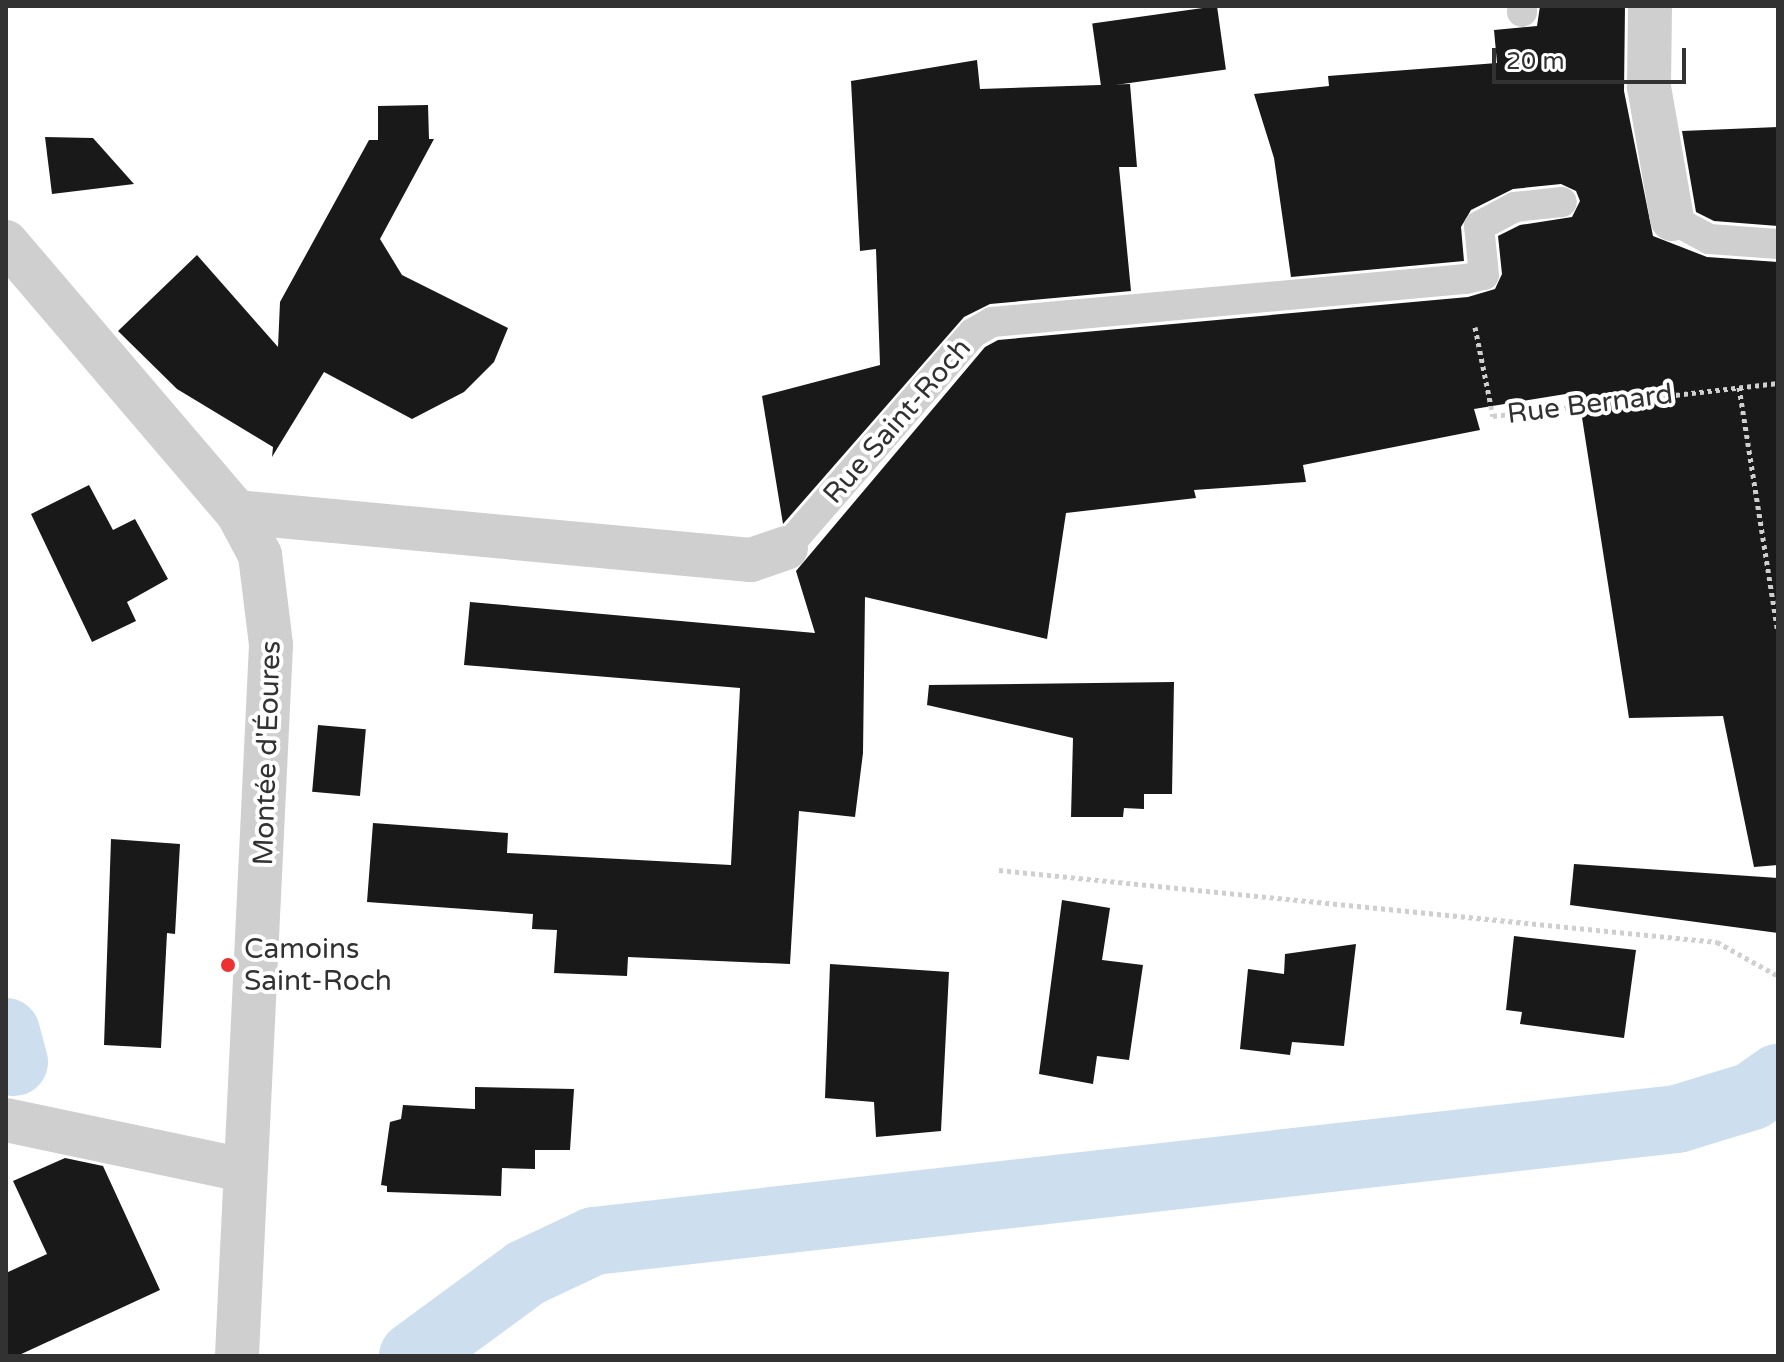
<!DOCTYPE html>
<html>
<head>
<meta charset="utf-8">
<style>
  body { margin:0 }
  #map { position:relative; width:1784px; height:1362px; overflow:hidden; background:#fff; font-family:"Varela Round",sans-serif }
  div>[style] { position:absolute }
  .canal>* { height:68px; margin:-34px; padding:0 34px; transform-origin:34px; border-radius:34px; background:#cddfef }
  .building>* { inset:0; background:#191919; transform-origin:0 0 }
  .path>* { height:5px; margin-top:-2.5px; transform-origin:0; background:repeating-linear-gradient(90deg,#cfcfcf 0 4px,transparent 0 8px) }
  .service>* { height:30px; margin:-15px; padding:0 15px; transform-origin:15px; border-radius:15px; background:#cfcfcf }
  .minor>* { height:44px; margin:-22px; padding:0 22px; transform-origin:22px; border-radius:22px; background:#cfcfcf }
  .tertiary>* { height:44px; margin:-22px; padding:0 22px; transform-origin:22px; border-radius:22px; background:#cfcfcf }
  .dots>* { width:22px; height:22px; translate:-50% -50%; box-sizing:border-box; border:4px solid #fff; border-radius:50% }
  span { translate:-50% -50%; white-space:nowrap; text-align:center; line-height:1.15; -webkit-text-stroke:8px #fff; paint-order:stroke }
  .street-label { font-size:28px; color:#323232 }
  .poi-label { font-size:28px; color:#323232 }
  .left { translate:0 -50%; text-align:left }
  .frame { position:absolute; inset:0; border:8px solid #323232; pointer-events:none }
  .scale { position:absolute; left:1492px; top:48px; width:194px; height:36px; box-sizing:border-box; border:4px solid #323232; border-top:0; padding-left:10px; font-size:24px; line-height:28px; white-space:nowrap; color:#323232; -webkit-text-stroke:6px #fff; paint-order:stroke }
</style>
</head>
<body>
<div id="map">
  <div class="canal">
    <div style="left:6px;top:1032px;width:31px;rotate:75deg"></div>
    <div style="left:413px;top:1356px;width:140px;rotate:-36.3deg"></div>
    <div style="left:526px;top:1273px;width:75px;rotate:-25.2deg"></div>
    <div style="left:594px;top:1241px;width:1090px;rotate:-6.43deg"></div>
    <div style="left:1677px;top:1119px;width:78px;rotate:-17deg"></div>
    <div style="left:1752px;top:1096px;width:32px;rotate:-35deg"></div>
  </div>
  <div class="building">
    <div style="left:1217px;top:6px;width:64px;height:126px;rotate:82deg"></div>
    <div style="clip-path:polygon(1540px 6px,1625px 6px,1624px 91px,1653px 236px,1707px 257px,1778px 262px,1778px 865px,1754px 867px,1723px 716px,1629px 718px,1578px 392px,1474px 409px,1480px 430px,1303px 465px,1306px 482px,1194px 490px,1196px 498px,1066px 513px,1047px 639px,865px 597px,863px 753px,855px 817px,799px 811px,790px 964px,628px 957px,627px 976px,554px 973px,557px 930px,532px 929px,533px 914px,367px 902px,373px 823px,508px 833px,507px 853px,731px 865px,740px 688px,464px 665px,470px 602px,815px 633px,796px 571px,985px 347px,998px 340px,1468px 297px,1495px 289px,1502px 274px,1498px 236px,1520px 225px,1572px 217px,1580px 201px,1576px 191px,1561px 184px,1513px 189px,1471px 210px,1461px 227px,1464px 261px,1291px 277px,1274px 158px,1254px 94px,1329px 86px,1328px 76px,1497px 63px,1494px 30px,1537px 26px)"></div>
    <div style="clip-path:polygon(977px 60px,980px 89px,1130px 84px,1137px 167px,1119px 167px,1131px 291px,990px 304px,964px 317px,783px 524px,762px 396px,880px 365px,876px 249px,860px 251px,851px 81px)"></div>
    <div style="clip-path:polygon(428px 105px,429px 139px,434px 139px,380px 239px,402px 275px,508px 328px,494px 362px,464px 392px,412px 419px,324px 372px,272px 457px,273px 447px,177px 389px,118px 331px,197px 255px,278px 347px,280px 302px,369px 140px,378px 140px,378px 106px)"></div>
    <div style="clip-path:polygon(1778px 127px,1778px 226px,1714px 221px,1696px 212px,1682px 131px)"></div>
    <div style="clip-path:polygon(45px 137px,93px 138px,134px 184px,52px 194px)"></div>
    <div style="clip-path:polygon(89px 485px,113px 530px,135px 519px,168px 579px,127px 602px,136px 621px,92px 642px,31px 514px)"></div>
    <div style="clip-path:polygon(1174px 682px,1172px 794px,1144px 794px,1144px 809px,1124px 808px,1123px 817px,1071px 817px,1073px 738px,927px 705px,929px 685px)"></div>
    <div style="left:318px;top:725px;width:48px;height:67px;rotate:5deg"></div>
    <div style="clip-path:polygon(111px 839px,180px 844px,175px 934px,167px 933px,161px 1048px,104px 1045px)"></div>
    <div style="clip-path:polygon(1574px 864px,1778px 878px,1778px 933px,1570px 905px)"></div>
    <div style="clip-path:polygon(1062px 900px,1110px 908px,1102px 960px,1143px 965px,1129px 1060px,1097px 1056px,1093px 1084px,1039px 1074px)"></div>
    <div style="clip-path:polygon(1514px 936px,1636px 950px,1624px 1038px,1520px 1024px,1522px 1012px,1506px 1010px)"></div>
    <div style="clip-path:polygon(1356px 944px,1344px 1046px,1292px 1042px,1290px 1055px,1240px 1049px,1248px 969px,1284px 974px,1285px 954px)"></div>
    <div style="clip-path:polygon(830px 964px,949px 972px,941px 1131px,876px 1137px,874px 1102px,825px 1098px)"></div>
    <div style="clip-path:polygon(475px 1087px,574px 1089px,570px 1150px,535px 1150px,535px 1169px,502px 1168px,501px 1196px,387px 1192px,387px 1186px,381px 1185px,390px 1122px,401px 1119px,403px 1105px,475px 1109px)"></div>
    <div style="clip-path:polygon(65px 1158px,103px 1166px,160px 1290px,17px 1356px,6px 1356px,6px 1273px,47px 1254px,13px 1181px)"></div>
  </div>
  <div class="path">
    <div style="left:1475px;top:327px;width:91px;rotate:78.6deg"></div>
    <div style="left:1493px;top:416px;width:287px;rotate:-6.6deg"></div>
    <div style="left:1739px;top:387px;width:248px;rotate:81deg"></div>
    <div style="left:999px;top:870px;width:722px;rotate:5.73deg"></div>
    <div style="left:1717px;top:942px;width:70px;rotate:29.1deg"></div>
  </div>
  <div class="service">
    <div style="left:1522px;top:6px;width:6px;rotate:90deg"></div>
    <div style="left:1672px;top:219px;width:42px;rotate:28.4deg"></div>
    <div style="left:1709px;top:239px;width:69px;rotate:4.1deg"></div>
    <div style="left:786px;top:548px;width:285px;rotate:-49deg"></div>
    <div style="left:973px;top:333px;width:22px;rotate:-30deg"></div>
    <div style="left:992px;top:322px;width:476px;rotate:-5.2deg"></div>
    <div style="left:1466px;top:279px;width:18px;rotate:-13deg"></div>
    <div style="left:1484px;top:275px;width:49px;rotate:-95.8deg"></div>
    <div style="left:1479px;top:226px;width:41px;rotate:-27.8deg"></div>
    <div style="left:1515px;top:207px;width:47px;rotate:-6.1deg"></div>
  </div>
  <div class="minor">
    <div style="left:1650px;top:6px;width:81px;rotate:90.7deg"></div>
    <div style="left:1649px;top:87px;width:134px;rotate:80.1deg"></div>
    <div style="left:237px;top:512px;width:516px;rotate:5.34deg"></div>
    <div style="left:751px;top:560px;width:37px;rotate:-19deg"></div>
    <div style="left:6px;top:1120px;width:242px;rotate:11.9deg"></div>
  </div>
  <div class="tertiary">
    <div style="left:6px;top:242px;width:355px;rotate:49.5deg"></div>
    <div style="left:237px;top:512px;width:49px;rotate:61.9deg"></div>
    <div style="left:260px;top:555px;width:91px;rotate:83deg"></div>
    <div style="left:271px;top:645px;width:712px;rotate:92.74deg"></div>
  </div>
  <div class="dots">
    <div style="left:228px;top:965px;background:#ed3132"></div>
  </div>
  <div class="street-label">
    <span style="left:1590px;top:404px;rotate:-7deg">Rue Bernard</span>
    <span style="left:897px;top:421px;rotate:-49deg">Rue Saint-Roch</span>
    <span style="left:267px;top:753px;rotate:-88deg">Montée d'Éoures</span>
  </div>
  <div class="poi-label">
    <span class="left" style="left:244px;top:965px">Camoins<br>Saint-Roch</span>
  </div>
  <div class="frame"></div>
  <div class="scale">20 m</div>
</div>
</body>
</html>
